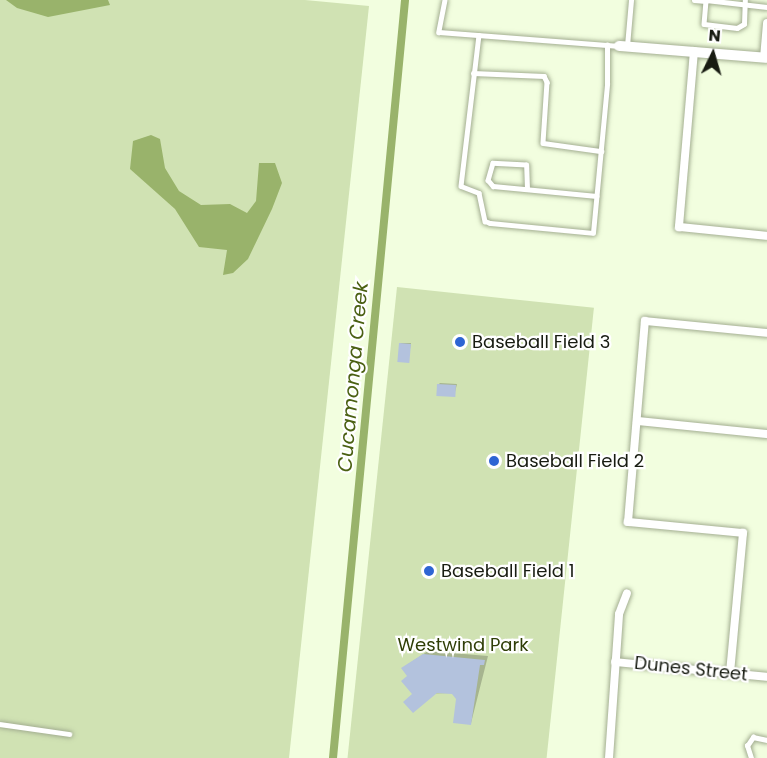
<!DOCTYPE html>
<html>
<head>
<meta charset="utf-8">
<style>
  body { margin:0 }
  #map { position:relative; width:767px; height:758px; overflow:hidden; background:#f2fedf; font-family:Poppins,sans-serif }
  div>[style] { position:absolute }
  .green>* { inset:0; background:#d0e2b3; transform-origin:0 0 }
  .water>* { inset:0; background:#99b36b }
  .shadow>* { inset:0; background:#0003 }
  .canal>* { height:8px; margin:-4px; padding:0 4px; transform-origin:4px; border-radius:4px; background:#99b36b }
  .building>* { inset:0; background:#b3c2dd; transform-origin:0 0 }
  .roads { filter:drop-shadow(0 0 2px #a3ae91) drop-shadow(0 0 2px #a3ae91) }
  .service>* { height:4.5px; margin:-2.25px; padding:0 2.25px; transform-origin:2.25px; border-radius:2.25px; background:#fff }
  .minor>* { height:8px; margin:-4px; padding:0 4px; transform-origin:4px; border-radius:4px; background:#fff }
  .tertiary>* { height:10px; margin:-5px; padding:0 5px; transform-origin:5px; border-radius:5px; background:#fff }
  .dots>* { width:16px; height:16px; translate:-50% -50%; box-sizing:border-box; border:3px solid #fff; border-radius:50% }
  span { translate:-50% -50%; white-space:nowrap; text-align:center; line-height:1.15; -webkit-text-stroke:4.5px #fff; paint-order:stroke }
  .poi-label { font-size:18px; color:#181c12 }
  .left { translate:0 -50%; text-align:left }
  .park-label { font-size:18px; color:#2f3e07 }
  .street-label { font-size:18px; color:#181c12 }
  .water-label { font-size:20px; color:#4a6012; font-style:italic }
  .north { position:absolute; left:683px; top:24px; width:60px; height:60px; -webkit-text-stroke:4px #fff; paint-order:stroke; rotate:5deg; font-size:16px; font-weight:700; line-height:24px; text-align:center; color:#181c12 }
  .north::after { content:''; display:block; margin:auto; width:21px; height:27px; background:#181c12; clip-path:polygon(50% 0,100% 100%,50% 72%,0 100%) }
</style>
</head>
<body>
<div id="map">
  <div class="green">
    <div style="clip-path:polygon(0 0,305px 0,369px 6px,289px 758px,0 758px)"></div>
    <div style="left:397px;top:287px;width:198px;height:474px;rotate:6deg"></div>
  </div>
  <div class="water">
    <div style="clip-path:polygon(6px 0,108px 0,110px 5px,48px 17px,17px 8px)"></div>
    <div style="clip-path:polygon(151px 135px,160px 139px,165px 168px,179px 191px,201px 205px,230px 204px,247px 213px,256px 201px,259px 163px,275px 163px,282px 183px,272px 209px,248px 259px,233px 273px,223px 275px,227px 250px,199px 247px,175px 209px,130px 169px,133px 141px)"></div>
  </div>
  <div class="shadow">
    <div style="clip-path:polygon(400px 343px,411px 343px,408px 361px)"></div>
    <div style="clip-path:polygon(457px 384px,454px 396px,438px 385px,440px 383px)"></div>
    <div style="clip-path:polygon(428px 651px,488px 656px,471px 723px,453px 693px,414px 694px,407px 665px)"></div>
  </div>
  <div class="canal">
    <div style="left:333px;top:758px;width:761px;rotate:-84.57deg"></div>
  </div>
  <div class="building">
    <div style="left:399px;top:343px;width:12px;height:19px;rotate:5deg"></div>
    <div style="left:437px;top:384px;width:19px;height:12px;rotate:3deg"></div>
    <div style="clip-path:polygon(423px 654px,485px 660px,484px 665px,480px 665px,471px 725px,453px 723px,456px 699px,452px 694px,437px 693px,413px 713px,403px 702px,412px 694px,401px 681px,407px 676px,401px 668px)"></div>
  </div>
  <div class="roads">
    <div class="service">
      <div style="left:445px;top:0;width:33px;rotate:101deg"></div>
      <div style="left:439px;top:32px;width:181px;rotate:4.4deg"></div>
      <div style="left:694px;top:0;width:12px;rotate:5deg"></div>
      <div style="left:706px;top:1px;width:23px;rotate:95deg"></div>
      <div style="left:704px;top:24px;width:33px;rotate:7deg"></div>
      <div style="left:737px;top:28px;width:8px;rotate:-30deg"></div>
      <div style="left:744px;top:24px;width:24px;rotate:-88deg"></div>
      <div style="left:706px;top:0;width:61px;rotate:6.5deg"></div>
      <div style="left:479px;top:35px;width:152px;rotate:96.8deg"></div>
      <div style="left:461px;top:186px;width:19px;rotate:21deg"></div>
      <div style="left:479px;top:193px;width:29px;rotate:78deg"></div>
      <div style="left:485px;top:221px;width:5px;rotate:22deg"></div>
      <div style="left:490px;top:223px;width:103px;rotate:5.5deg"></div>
      <div style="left:593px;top:233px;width:150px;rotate:-84.6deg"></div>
      <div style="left:607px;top:84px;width:39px;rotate:-90deg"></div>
      <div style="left:627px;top:46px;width:46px;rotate:-85deg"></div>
      <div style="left:473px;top:73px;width:71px;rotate:2.4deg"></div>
      <div style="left:544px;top:76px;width:7px;rotate:63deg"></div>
      <div style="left:547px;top:82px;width:61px;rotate:93.8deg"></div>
      <div style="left:543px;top:143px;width:59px;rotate:7.9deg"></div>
      <div style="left:527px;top:189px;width:24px;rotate:-92deg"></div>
      <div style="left:526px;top:165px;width:33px;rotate:-177deg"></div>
      <div style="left:493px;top:163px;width:18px;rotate:106deg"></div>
      <div style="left:488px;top:180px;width:8px;rotate:50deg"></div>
      <div style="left:493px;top:186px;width:104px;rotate:5.5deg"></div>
      <div style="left:0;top:724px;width:70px;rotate:8.2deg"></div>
      <div style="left:751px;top:758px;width:13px;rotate:-108deg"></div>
      <div style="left:747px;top:746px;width:11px;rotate:-56deg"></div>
      <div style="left:753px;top:737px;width:14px;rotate:12deg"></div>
    </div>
    <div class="minor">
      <div style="left:694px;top:51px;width:177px;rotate:94.9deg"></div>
      <div style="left:679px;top:227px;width:88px;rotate:5.8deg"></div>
      <div style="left:764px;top:58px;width:35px;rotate:-85deg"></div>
      <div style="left:637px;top:421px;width:131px;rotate:5.7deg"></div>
      <div style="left:615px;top:662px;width:153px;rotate:5.6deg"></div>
      <div style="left:730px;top:673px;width:141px;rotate:-84.7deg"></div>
      <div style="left:743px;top:533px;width:116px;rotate:-174.5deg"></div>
      <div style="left:628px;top:522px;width:202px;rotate:-85.2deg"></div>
      <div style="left:645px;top:321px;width:123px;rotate:5.6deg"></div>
      <div style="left:609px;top:758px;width:144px;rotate:-86deg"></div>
      <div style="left:619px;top:614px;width:22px;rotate:-69deg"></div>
    </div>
    <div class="tertiary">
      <div style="left:619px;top:46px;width:148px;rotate:4.6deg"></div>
    </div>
  </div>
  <div class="dots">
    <div style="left:460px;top:342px;background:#2e65d3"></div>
    <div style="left:494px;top:461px;background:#2e65d3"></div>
    <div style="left:429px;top:571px;background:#2e65d3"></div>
  </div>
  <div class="poi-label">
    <span class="left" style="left:472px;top:342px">Baseball Field 3</span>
    <span class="left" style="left:506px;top:461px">Baseball Field 2</span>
    <span class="left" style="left:441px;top:571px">Baseball Field 1</span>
  </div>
  <div class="park-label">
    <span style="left:463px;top:645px">Westwind Park</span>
  </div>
  <div class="street-label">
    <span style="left:691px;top:669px;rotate:6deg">Dunes Street</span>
  </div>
  <div class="water-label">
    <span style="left:353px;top:377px;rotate:-85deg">Cucamonga Creek</span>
  </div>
  <div class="north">N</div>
</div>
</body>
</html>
